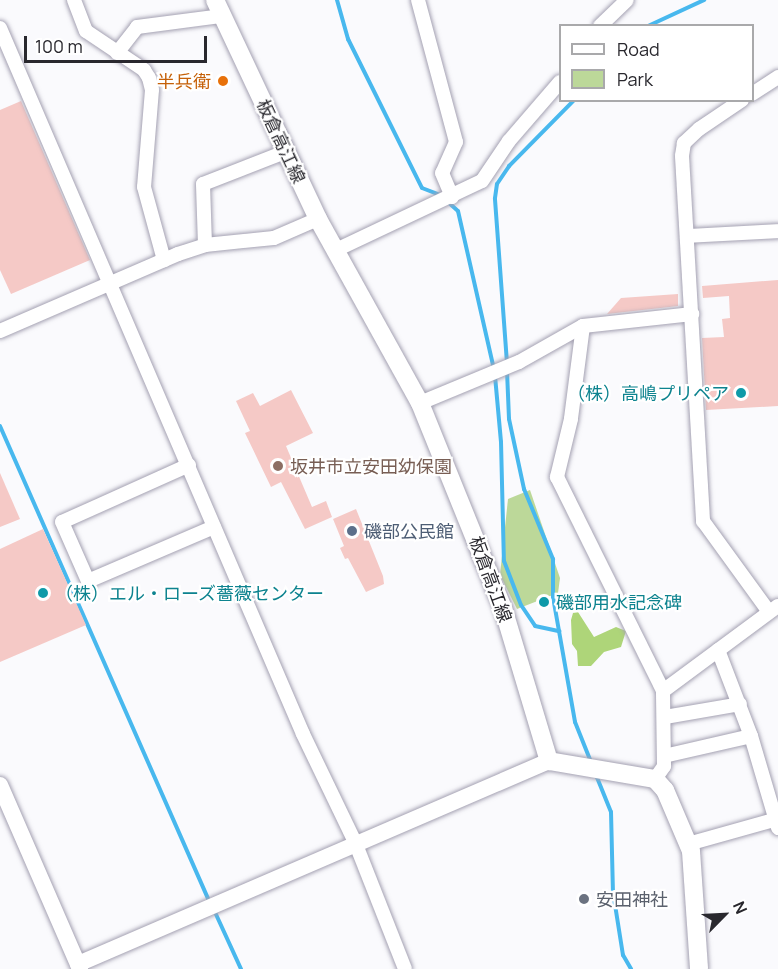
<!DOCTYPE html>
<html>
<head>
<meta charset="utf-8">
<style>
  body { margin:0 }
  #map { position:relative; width:778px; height:969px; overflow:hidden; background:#fafafd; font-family:Manrope,"Noto Sans JP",sans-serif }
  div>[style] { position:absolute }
  .green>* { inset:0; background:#bcd899 }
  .forest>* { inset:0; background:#aed579 }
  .stream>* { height:4px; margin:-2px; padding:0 2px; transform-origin:2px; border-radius:2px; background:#48b8ee }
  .building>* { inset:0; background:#f5c9c6 }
  .roads { filter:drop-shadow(0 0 2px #a4a1b2) drop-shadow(0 0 2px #a4a1b2) }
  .minor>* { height:14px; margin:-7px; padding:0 7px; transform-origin:7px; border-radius:7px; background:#fff }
  .tertiary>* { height:16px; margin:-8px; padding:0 8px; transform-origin:8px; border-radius:8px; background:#fff }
  .secondary>* { height:18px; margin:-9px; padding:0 9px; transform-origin:9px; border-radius:9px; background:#fff }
  .dots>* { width:16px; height:16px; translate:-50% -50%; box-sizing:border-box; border:3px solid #fff; border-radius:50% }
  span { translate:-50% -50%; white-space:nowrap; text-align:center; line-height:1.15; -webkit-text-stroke:4.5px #fff; paint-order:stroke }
  .food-label { font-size:18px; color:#c56008 }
  .right { translate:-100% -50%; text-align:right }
  .street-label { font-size:18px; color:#29282e }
  .culture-label { font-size:18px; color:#0d838f }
  .left { translate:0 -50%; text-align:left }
  .education-label { font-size:18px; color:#785e54 }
  .service-label { font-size:18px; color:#4e5e75 }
  .worship-label { font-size:18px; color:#5b616d }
  .legend { position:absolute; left:559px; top:24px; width:195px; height:78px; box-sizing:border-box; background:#fff; border:2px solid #a9a9ab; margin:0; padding:8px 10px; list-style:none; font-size:18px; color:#29282e }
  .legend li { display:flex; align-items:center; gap:12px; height:30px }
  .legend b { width:30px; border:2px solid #a9a9ab }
  .north { position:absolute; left:694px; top:885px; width:60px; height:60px; -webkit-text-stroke:4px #fff; paint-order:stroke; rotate:66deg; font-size:16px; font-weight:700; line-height:24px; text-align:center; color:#29282e }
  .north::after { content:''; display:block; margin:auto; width:21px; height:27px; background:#29282e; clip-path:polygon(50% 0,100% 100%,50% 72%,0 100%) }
  .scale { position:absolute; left:24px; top:36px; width:183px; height:27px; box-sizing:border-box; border:3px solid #29282e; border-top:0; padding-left:8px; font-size:18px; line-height:21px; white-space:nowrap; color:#29282e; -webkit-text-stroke:4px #fff; paint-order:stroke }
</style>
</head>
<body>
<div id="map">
  <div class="green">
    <div style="clip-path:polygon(530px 490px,560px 578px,558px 593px,517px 609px,500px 575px,508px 499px)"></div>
  </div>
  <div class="forest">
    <div style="clip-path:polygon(578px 612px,594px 637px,616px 627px,626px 631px,621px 647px,604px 652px,591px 666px,578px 666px,577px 651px,572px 644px,571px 620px,573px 613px)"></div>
  </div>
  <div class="stream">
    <div style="left:337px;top:0;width:41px;rotate:74.2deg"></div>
    <div style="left:348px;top:39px;width:166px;rotate:63.6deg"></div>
    <div style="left:422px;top:188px;width:22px;rotate:21deg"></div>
    <div style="left:648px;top:26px;width:62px;rotate:-24.9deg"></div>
    <div style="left:448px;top:202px;width:13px;rotate:42deg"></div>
    <div style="left:458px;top:211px;width:162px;rotate:77.2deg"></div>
    <div style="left:507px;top:363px;width:165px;rotate:-94.2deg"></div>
    <div style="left:495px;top:198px;width:14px;rotate:-82deg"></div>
    <div style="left:497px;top:184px;width:22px;rotate:-56deg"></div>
    <div style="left:509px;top:166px;width:93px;rotate:-45.4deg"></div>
    <div style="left:507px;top:371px;width:48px;rotate:87.6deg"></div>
    <div style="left:509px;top:419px;width:72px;rotate:77.9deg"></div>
    <div style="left:524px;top:489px;width:76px;rotate:67.5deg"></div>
    <div style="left:553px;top:559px;width:38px;rotate:90deg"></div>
    <div style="left:553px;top:597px;width:127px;rotate:80deg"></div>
    <div style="left:575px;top:722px;width:43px;rotate:68.2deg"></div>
    <div style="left:495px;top:376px;width:66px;rotate:84.8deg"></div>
    <div style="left:501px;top:442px;width:119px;rotate:88.6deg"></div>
    <div style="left:504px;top:561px;width:47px;rotate:68.9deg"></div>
    <div style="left:521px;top:605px;width:25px;rotate:56deg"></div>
    <div style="left:535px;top:626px;width:25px;rotate:12deg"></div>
    <div style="left:0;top:426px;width:521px;rotate:66.24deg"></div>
    <div style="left:596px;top:775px;width:40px;rotate:68deg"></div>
    <div style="left:611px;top:812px;width:80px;rotate:88.6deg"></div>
    <div style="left:613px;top:892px;width:64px;rotate:81deg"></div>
    <div style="left:623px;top:955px;width:16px;rotate:60deg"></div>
    <div style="left:214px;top:910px;width:65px;rotate:65.4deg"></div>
  </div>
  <div class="building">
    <div style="clip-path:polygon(21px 101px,90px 260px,11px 294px,0 270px,0 110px)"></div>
    <div style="clip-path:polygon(778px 280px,778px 406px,706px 410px,702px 338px,724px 337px,722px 319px,730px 318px,729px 296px,703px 298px,702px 286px)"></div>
    <div style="clip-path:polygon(678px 294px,678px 306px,607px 314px,621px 298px)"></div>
    <div style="clip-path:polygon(291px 390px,313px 433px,286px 446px,312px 507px,326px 501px,332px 517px,305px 529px,281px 482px,271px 487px,245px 433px,250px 431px,236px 401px,253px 393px,260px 406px)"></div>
    <div style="clip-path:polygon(0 473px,20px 519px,0 527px)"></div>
    <div style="clip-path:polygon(356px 509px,383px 576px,384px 584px,366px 592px,348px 558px,345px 559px,340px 548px,344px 546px,333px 519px)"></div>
    <div style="clip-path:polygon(43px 529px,86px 625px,0 662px,0 549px)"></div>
  </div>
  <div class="roads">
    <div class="minor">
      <div style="left:74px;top:0;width:33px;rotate:69deg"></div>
      <div style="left:86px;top:31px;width:70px;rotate:33.9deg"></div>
      <div style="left:144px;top:70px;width:9px;rotate:58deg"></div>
      <div style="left:149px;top:78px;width:12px;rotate:76deg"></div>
      <div style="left:152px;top:90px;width:97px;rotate:94.7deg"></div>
      <div style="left:144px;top:187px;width:76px;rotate:74.7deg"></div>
      <div style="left:418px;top:0;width:147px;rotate:75deg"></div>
      <div style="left:456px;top:142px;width:34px;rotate:114deg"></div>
      <div style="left:442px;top:173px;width:26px;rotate:67deg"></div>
      <div style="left:600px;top:26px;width:37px;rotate:-44deg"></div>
      <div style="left:0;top:28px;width:768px;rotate:66.77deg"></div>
      <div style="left:303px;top:734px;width:120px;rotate:64.3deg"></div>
      <div style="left:355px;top:842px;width:136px;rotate:68.5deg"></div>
      <div style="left:117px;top:53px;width:33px;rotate:-52deg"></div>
      <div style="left:137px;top:27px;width:86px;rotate:-7.4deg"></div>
      <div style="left:752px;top:94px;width:31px;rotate:-33deg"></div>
      <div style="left:742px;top:100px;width:52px;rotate:146deg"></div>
      <div style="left:699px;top:129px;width:21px;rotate:137deg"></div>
      <div style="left:684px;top:143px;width:13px;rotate:99deg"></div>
      <div style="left:682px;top:156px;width:366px;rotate:86.7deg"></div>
      <div style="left:703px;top:521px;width:112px;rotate:54deg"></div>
      <div style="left:687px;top:236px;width:91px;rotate:-3.1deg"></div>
      <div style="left:205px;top:245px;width:61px;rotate:-91.9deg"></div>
      <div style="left:203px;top:184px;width:88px;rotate:-21.3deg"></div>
      <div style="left:336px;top:250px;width:161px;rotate:-25.3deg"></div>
      <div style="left:482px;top:181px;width:48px;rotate:-56deg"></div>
      <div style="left:509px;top:141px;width:78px;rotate:-49.2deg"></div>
      <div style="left:583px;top:326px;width:94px;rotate:97.4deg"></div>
      <div style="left:571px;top:419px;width:60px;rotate:103.6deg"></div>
      <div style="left:557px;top:477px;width:239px;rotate:63.6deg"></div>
      <div style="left:0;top:331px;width:194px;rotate:-23.4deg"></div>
      <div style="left:178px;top:254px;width:28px;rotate:-18deg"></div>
      <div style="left:205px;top:245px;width:69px;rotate:-5.8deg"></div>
      <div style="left:274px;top:238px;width:48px;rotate:-23.4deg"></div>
      <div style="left:420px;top:403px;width:107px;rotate:-22.5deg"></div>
      <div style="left:519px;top:362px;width:73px;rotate:-29.4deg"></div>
      <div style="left:583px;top:326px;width:110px;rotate:-6.3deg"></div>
      <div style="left:189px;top:465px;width:139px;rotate:155.8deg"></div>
      <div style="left:62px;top:522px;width:64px;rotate:66.2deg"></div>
      <div style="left:88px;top:581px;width:137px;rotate:-23.2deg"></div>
      <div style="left:718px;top:650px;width:92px;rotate:69deg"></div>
      <div style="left:751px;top:736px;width:96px;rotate:73.6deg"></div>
      <div style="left:665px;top:717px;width:76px;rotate:-9.8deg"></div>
      <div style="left:664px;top:756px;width:89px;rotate:-12.9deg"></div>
      <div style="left:655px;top:779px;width:16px;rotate:-55deg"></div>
      <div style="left:664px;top:766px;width:75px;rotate:-90.8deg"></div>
      <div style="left:663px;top:691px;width:143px;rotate:-36.5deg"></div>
      <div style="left:688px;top:844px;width:89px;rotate:-15.6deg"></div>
    </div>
    <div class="tertiary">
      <div style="left:0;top:785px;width:201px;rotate:66.5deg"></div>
      <div style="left:78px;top:964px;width:513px;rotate:-23.32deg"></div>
    </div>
    <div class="secondary">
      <div style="left:215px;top:0;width:242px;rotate:64.8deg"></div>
      <div style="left:318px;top:219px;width:210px;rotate:61deg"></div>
      <div style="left:420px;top:403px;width:221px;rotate:68deg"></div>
      <div style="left:503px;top:608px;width:160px;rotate:73.3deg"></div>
      <div style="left:549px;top:761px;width:108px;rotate:9.6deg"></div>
      <div style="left:655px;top:779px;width:15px;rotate:48deg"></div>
      <div style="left:665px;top:790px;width:66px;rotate:66.9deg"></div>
      <div style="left:691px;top:851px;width:118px;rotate:86.1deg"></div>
    </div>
  </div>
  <div class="dots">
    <div style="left:223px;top:81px;background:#e8710a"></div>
    <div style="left:741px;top:393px;background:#0f9aa8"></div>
    <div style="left:278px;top:466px;background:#8d6e63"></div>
    <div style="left:352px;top:531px;background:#5c6f8a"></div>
    <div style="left:43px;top:593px;background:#0f9aa8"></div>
    <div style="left:544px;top:602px;background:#0f9aa8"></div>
    <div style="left:584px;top:899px;background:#6b7280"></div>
  </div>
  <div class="food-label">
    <span class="right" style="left:211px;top:81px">半兵衛</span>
  </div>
  <div class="street-label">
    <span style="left:281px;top:141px;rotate:65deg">板倉高江線</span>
    <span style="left:491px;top:579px;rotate:70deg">板倉高江線</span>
  </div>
  <div class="culture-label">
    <span class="right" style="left:729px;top:393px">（株）高嶋プリペア</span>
    <span class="left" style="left:55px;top:593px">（株）エル・ローズ薔薇センター</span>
    <span class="left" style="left:556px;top:602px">磯部用水記念碑</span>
  </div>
  <div class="education-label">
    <span class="left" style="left:290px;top:466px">坂井市立安田幼保園</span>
  </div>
  <div class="service-label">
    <span class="left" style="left:364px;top:531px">磯部公民館</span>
  </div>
  <div class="worship-label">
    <span class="left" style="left:596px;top:899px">安田神社</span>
  </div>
  <ul class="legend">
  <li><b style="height:8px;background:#fff"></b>Road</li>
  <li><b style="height:16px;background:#bcd899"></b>Park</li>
  </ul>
  <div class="north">N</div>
  <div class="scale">100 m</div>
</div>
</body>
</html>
